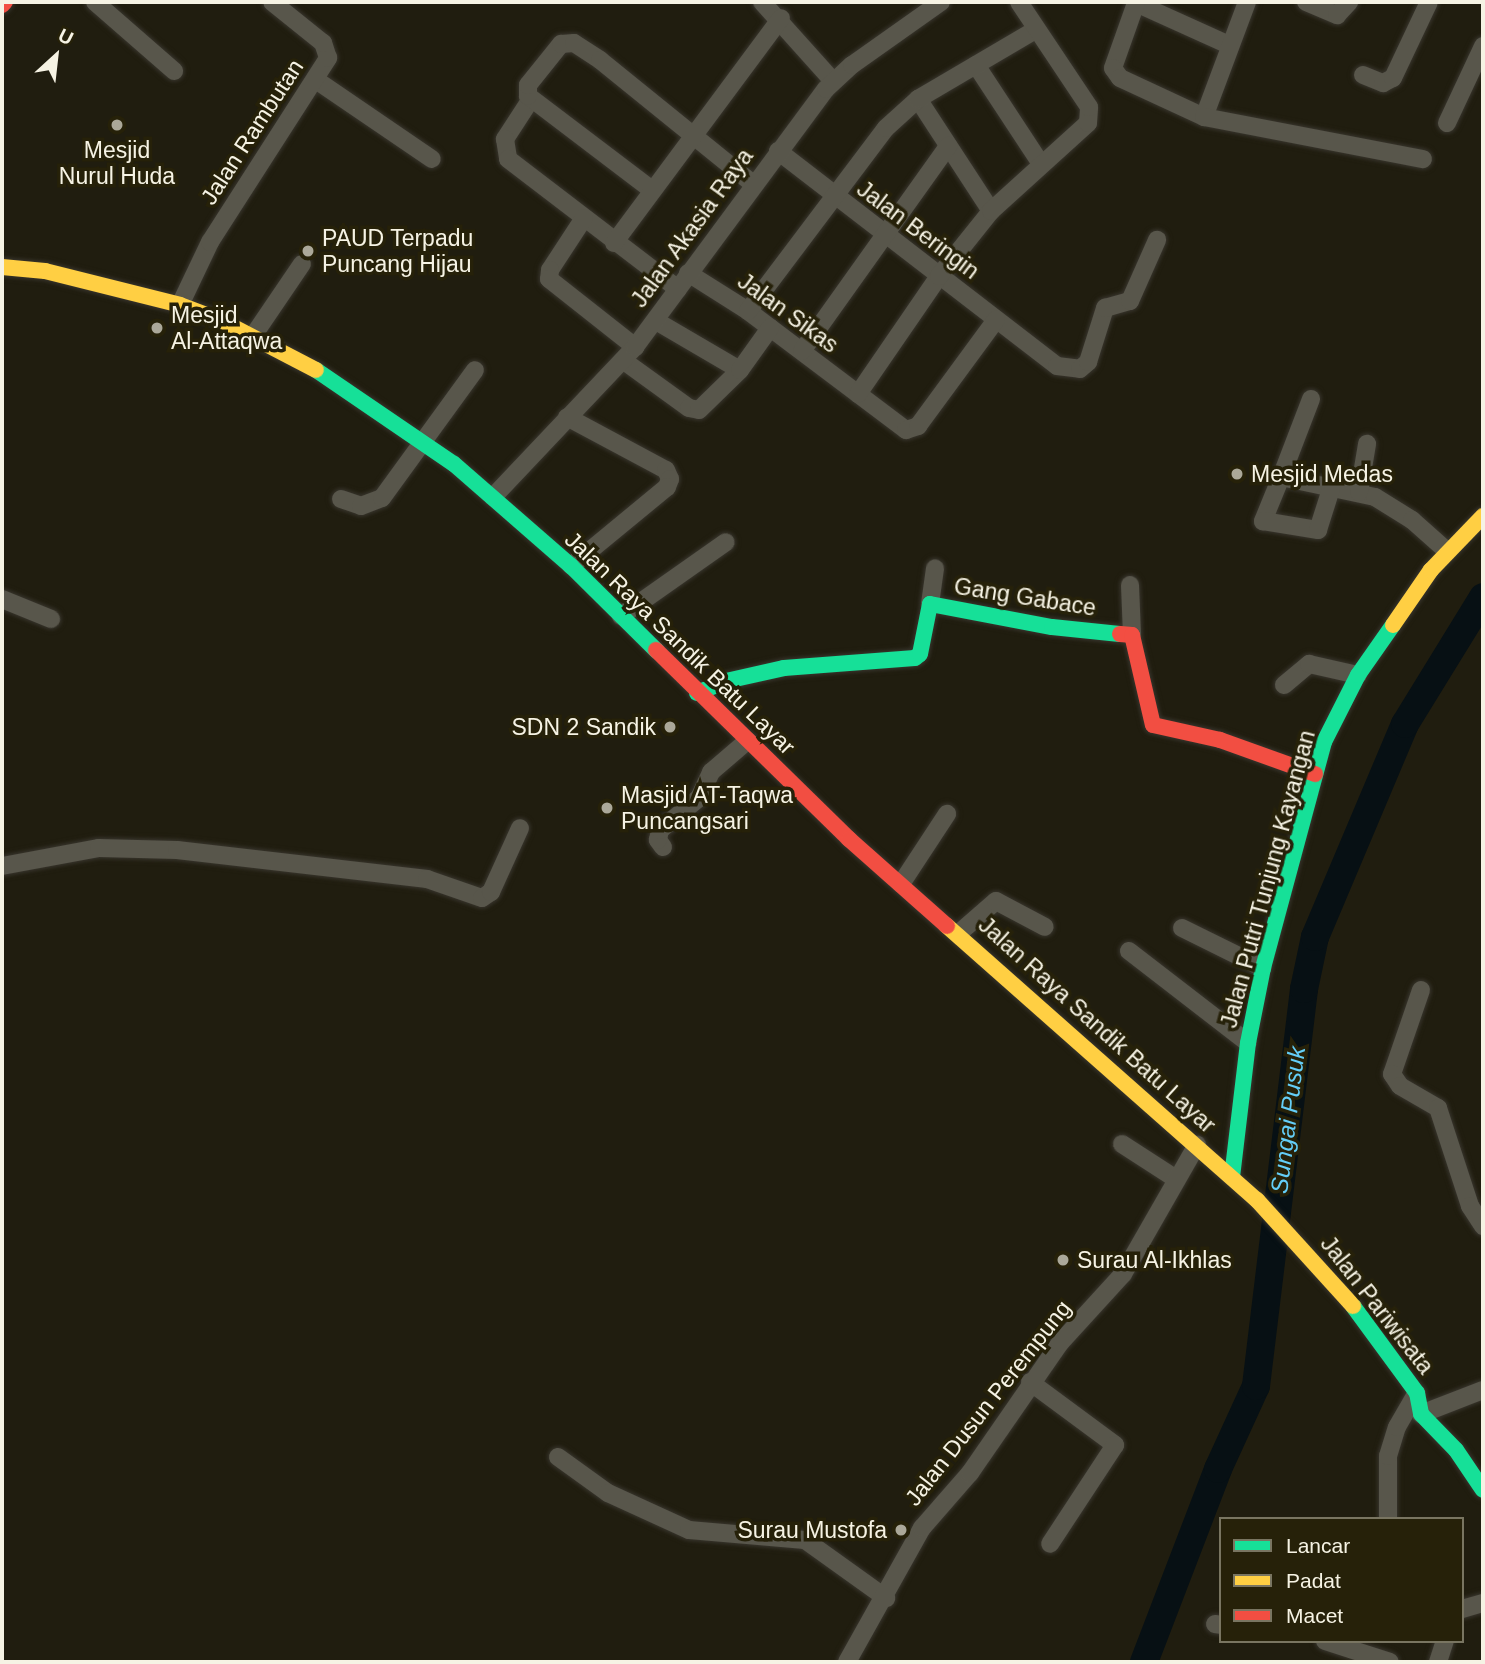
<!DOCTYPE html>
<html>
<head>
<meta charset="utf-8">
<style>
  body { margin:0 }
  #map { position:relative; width:1485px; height:1664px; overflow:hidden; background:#201d0f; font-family:Helvetica,sans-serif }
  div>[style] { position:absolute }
  .river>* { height:28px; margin:-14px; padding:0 14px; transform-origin:14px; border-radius:14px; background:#071014 }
  .roads { filter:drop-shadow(0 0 2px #38352d) drop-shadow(0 0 2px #38352d) }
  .street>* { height:18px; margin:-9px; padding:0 9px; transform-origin:9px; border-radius:9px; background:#58564b }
  .fast>* { height:16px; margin:-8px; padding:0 8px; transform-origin:8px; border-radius:8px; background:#16e098 }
  .slow>* { height:16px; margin:-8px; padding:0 8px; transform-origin:8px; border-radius:8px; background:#ffcf43 }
  .jam>* { height:16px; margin:-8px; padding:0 8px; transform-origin:8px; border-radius:8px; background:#f24e42 }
  .dots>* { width:19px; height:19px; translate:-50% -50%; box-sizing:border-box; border:4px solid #262109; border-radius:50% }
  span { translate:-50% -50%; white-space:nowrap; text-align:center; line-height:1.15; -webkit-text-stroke:7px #262109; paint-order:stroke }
  .street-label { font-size:23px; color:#f6f3e4 }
  .poi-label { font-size:23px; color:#f6f3e4 }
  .left { translate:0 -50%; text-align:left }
  .right { translate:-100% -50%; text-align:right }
  .water-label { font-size:24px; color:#64cef8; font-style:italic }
  .frame { position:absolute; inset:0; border:4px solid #f6f3e4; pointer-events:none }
  .legend { position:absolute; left:1219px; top:1517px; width:245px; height:126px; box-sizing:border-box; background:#262109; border:2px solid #797561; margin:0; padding:9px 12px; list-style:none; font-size:21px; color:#f6f3e4 }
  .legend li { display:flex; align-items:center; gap:14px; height:35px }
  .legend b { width:35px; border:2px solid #797561 }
  .north { position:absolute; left:21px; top:21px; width:70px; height:70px; -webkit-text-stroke:5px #262109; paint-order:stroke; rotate:27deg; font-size:19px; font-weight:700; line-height:28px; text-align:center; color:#f6f3e4 }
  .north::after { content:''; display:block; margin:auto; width:24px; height:32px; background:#f6f3e4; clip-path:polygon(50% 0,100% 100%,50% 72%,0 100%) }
</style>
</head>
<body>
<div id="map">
  <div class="river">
    <div style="left:1144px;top:1662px;width:207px;rotate:-69deg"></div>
    <div style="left:1218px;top:1469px;width:91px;rotate:-65.4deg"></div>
    <div style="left:1256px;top:1386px;width:400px;rotate:-83.1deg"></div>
    <div style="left:1304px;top:989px;width:53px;rotate:-78.1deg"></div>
    <div style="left:1315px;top:937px;width:231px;rotate:-67.1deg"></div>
    <div style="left:1405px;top:724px;width:149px;rotate:-58.4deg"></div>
  </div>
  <div class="roads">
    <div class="street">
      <div style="left:95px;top:2px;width:105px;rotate:41.1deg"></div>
      <div style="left:762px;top:2px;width:106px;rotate:48.1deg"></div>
      <div style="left:1306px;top:2px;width:34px;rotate:23deg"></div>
      <div style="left:1337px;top:15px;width:18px;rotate:-47deg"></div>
      <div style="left:1229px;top:45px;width:102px;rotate:-155.7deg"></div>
      <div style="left:1136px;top:3px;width:69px;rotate:109.5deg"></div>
      <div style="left:1113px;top:68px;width:12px;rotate:55deg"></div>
      <div style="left:1120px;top:78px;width:93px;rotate:24.9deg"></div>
      <div style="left:1204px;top:117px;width:123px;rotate:-69.5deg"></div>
      <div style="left:976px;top:65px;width:118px;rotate:56.7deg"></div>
      <div style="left:1363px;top:75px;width:22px;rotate:22deg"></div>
      <div style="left:1383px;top:83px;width:11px;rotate:-27deg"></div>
      <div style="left:1393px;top:78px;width:84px;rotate:-64.7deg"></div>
      <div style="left:316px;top:80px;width:140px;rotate:34.3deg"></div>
      <div style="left:531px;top:99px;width:48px;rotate:123deg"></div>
      <div style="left:505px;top:139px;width:20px;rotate:81deg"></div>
      <div style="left:508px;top:159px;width:214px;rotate:37.4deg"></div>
      <div style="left:918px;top:99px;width:134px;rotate:56.9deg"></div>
      <div style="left:1204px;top:117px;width:223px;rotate:10.9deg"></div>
      <div style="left:1447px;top:123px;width:85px;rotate:-64.9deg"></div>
      <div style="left:778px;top:151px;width:352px;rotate:37.6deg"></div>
      <div style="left:1057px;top:366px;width:23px;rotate:7deg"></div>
      <div style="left:1080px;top:369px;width:11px;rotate:-41deg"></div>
      <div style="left:1088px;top:362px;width:57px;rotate:-72.5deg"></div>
      <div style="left:1105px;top:308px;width:26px;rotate:-16deg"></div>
      <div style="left:1130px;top:301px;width:67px;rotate:-66.1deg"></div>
      <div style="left:652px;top:190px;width:156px;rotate:-142.8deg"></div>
      <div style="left:528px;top:96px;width:11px;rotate:-90deg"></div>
      <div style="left:528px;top:85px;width:53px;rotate:-51.2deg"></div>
      <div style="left:561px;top:44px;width:13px;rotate:-4deg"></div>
      <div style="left:574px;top:43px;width:31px;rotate:33deg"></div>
      <div style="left:600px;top:60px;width:197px;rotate:39deg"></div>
      <div style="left:584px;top:218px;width:62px;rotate:123.2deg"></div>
      <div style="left:550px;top:270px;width:9px;rotate:96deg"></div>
      <div style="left:549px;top:279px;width:110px;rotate:38.3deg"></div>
      <div style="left:614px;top:243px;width:280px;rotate:-53.4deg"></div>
      <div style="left:688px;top:273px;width:71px;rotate:32.3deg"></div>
      <div style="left:748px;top:311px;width:198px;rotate:37deg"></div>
      <div style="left:906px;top:430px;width:13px;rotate:-18deg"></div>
      <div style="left:918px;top:426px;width:132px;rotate:-53.7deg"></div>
      <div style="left:180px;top:305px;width:70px;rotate:-64.5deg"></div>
      <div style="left:210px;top:242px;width:219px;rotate:-57.3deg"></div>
      <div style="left:328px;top:58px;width:16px;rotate:-108deg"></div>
      <div style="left:323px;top:43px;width:65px;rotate:-141.2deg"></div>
      <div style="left:748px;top:311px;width:229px;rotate:-53deg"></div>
      <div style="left:886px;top:128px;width:43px;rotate:-42.2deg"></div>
      <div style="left:918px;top:99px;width:136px;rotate:-30.5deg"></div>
      <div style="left:656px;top:321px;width:97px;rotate:30.3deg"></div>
      <div style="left:253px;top:336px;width:87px;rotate:-55.8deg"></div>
      <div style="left:802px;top:351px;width:252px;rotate:-54.5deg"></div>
      <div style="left:624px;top:361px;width:80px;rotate:35.9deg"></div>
      <div style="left:689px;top:408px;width:10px;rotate:11deg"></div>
      <div style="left:699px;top:410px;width:57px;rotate:-44.3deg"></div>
      <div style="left:740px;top:370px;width:52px;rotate:-54.5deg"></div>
      <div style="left:858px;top:394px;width:143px;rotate:-55.5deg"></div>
      <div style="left:939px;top:276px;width:83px;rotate:-51.3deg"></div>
      <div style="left:991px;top:211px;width:131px;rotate:-42.2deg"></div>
      <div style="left:1088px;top:123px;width:16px;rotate:-86deg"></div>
      <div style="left:1089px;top:107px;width:126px;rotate:-123.7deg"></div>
      <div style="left:1311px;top:399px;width:84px;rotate:111deg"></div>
      <div style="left:1281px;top:477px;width:96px;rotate:12deg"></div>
      <div style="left:1375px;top:497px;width:44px;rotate:31.9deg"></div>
      <div style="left:1412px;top:520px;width:47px;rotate:41.5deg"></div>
      <div style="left:567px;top:417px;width:112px;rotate:28.2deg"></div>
      <div style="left:666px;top:470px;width:10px;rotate:66deg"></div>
      <div style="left:670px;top:479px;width:9px;rotate:111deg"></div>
      <div style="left:667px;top:487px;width:124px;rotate:140.5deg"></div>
      <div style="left:1281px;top:477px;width:48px;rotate:112.2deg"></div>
      <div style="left:1263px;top:521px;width:56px;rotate:9.3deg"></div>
      <div style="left:1318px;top:530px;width:43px;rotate:-72.4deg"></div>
      <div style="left:1359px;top:492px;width:49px;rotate:-80.5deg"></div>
      <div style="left:493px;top:497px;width:207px;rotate:-46.6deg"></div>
      <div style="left:635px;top:347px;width:321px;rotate:-53.5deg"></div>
      <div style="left:826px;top:89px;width:35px;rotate:-43deg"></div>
      <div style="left:852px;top:65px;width:109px;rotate:-35.3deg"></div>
      <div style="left:341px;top:499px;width:21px;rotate:19deg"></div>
      <div style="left:361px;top:506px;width:22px;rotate:-21deg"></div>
      <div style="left:382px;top:498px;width:158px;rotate:-54deg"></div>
      <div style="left:1130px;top:585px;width:50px;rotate:87.7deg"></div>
      <div style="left:2px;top:599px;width:53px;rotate:22.2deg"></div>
      <div style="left:930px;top:604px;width:36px;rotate:-82deg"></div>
      <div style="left:621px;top:616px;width:128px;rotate:-35.2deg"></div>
      <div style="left:1284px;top:685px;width:33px;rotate:-40deg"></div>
      <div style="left:1309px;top:664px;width:50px;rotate:12.7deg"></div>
      <div style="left:663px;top:847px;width:9px;rotate:-126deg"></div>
      <div style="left:658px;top:840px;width:10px;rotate:-79deg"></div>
      <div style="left:660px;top:830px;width:50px;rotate:-39.4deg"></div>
      <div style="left:699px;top:798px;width:29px;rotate:-65deg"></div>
      <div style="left:711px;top:772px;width:48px;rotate:-40.7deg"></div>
      <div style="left:2px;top:866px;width:99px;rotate:-10.5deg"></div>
      <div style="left:99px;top:848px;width:78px;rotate:1.5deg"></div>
      <div style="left:177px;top:850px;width:252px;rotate:6.6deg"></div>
      <div style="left:427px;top:879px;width:58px;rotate:19.1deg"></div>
      <div style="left:482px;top:898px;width:11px;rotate:-34deg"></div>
      <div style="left:491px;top:892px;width:70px;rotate:-65.6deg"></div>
      <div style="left:901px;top:884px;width:84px;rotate:-56.7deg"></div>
      <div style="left:1182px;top:928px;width:90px;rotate:26.3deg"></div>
      <div style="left:959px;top:933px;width:49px;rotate:-40.9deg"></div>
      <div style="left:996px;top:901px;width:55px;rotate:28deg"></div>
      <div style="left:1129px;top:951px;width:150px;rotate:37.7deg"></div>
      <div style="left:1421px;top:990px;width:89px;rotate:109deg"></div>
      <div style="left:1392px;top:1074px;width:14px;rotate:56deg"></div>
      <div style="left:1400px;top:1086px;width:44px;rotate:30.1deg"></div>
      <div style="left:1438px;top:1108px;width:103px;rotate:71.9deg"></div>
      <div style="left:1470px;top:1206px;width:24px;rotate:57deg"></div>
      <div style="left:1122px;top:1144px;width:64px;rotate:32.9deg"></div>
      <div style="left:1030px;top:1382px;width:106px;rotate:36.5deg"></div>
      <div style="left:1115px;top:1445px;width:118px;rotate:123.3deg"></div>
      <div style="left:1421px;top:1414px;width:66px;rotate:-21.2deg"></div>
      <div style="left:558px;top:1457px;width:62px;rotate:35.8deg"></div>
      <div style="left:608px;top:1493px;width:89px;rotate:24.6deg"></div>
      <div style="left:689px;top:1530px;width:116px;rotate:4.9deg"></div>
      <div style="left:805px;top:1540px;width:100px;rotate:35.6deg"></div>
      <div style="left:1388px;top:1519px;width:63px;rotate:-90deg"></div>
      <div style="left:1388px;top:1456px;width:30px;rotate:-73deg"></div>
      <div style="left:1397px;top:1427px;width:39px;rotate:-60deg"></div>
      <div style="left:1462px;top:1609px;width:22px;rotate:-16deg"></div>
      <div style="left:1215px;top:1624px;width:6px;rotate:9deg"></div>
      <div style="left:1325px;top:1641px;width:68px;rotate:17.9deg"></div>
      <div style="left:847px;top:1662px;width:154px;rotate:-60.8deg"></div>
      <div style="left:922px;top:1528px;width:73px;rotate:-48.9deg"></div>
      <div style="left:970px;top:1473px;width:158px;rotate:-55.3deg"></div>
      <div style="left:1060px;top:1343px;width:93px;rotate:-47.6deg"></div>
      <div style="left:1123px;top:1274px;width:149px;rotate:-60.2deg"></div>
      <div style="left:1438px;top:1662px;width:22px;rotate:-72deg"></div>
    </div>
    <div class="fast">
      <div style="left:316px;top:370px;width:167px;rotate:34.3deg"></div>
      <div style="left:454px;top:464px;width:155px;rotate:41.1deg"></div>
      <div style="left:571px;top:566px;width:120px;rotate:44.7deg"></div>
      <div style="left:697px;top:693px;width:31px;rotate:-22deg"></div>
      <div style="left:726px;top:681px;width:59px;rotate:-12.6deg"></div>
      <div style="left:784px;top:668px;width:131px;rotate:-4.4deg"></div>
      <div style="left:915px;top:658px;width:6px;rotate:-39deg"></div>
      <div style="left:920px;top:654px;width:51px;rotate:-78.7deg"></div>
      <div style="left:930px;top:604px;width:124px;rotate:10.7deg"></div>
      <div style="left:1052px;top:627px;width:68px;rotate:5.9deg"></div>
      <div style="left:1232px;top:1177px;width:135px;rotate:-83.2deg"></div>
      <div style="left:1248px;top:1043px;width:76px;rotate:-78.7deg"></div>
      <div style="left:1263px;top:968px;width:234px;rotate:-74.9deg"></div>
      <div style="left:1324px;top:742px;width:75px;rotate:-63.1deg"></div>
      <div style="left:1358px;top:675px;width:61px;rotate:-55deg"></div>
      <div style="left:1353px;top:1306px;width:108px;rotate:53.7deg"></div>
      <div style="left:1417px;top:1393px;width:21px;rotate:79deg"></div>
      <div style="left:1421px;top:1414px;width:50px;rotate:45.8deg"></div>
      <div style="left:1456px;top:1450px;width:48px;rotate:56deg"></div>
    </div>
    <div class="slow">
      <div style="left:2px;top:267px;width:43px;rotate:5.3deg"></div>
      <div style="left:45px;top:271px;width:139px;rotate:14.1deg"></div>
      <div style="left:180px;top:305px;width:43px;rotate:20.6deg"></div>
      <div style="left:220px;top:320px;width:108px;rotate:27.5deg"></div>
      <div style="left:1393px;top:625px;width:67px;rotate:-55.4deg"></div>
      <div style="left:1431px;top:570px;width:75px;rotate:-46.1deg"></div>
      <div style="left:947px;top:926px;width:414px;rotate:41.5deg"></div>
      <div style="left:1257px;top:1200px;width:143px;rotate:47.8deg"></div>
    </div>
    <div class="jam">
      <div style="left:2px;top:5px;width:4px;rotate:-45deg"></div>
      <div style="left:1120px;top:634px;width:12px;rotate:5deg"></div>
      <div style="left:1132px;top:635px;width:92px;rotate:76.9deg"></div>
      <div style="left:1153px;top:725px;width:69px;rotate:12.6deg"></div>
      <div style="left:1220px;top:740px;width:101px;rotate:19.7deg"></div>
      <div style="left:656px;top:650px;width:270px;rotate:44.4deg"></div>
      <div style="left:849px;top:839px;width:131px;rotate:41.6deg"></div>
    </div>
  </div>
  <div class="dots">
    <div style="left:117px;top:125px;background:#aba899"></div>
    <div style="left:308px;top:251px;background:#aba899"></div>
    <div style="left:157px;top:328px;background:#aba899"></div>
    <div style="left:1237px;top:474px;background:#aba899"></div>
    <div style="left:670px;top:727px;background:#aba899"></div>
    <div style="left:607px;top:808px;background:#aba899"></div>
    <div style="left:1063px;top:1260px;background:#aba899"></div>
    <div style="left:901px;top:1530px;background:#aba899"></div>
  </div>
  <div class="street-label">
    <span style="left:252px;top:132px;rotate:-57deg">Jalan Rambutan</span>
    <span style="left:692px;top:228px;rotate:-54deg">Jalan Akasia Raya</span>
    <span style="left:918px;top:230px;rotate:37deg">Jalan Beringin</span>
    <span style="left:788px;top:313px;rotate:36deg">Jalan Sikas</span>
    <span style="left:1025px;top:597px;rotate:9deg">Gang Gabace</span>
    <span style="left:680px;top:643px;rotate:44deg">Jalan Raya Sandik Batu Layar</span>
    <span style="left:1268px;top:879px;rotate:-75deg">Jalan Putri Tunjung Kayangan</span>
    <span style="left:1097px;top:1025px;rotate:42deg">Jalan Raya Sandik Batu Layar</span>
    <span style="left:1377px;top:1305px;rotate:52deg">Jalan Pariwisata</span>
    <span style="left:988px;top:1403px;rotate:-52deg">Jalan Dusun Perempung</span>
  </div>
  <div class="poi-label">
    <span style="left:117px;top:163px">Mesjid<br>Nurul Huda</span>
    <span class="left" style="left:322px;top:251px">PAUD Terpadu<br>Puncang Hijau</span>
    <span class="left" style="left:171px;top:328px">Mesjid<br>Al-Attaqwa</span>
    <span class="left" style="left:1251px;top:474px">Mesjid Medas</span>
    <span class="right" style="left:656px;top:727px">SDN 2 Sandik</span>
    <span class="left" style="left:621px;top:808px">Masjid AT-Taqwa<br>Puncangsari</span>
    <span class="left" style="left:1077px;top:1260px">Surau Al-Ikhlas</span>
    <span class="right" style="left:887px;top:1530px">Surau Mustofa</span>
  </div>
  <div class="water-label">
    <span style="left:1288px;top:1120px;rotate:-83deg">Sungai Pusuk</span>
  </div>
  <div class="frame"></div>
  <ul class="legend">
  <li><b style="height:9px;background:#16e098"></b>Lancar</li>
  <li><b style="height:9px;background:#ffcf43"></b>Padat</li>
  <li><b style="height:9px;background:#f24e42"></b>Macet</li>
  </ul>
  <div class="north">U</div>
</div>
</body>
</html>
